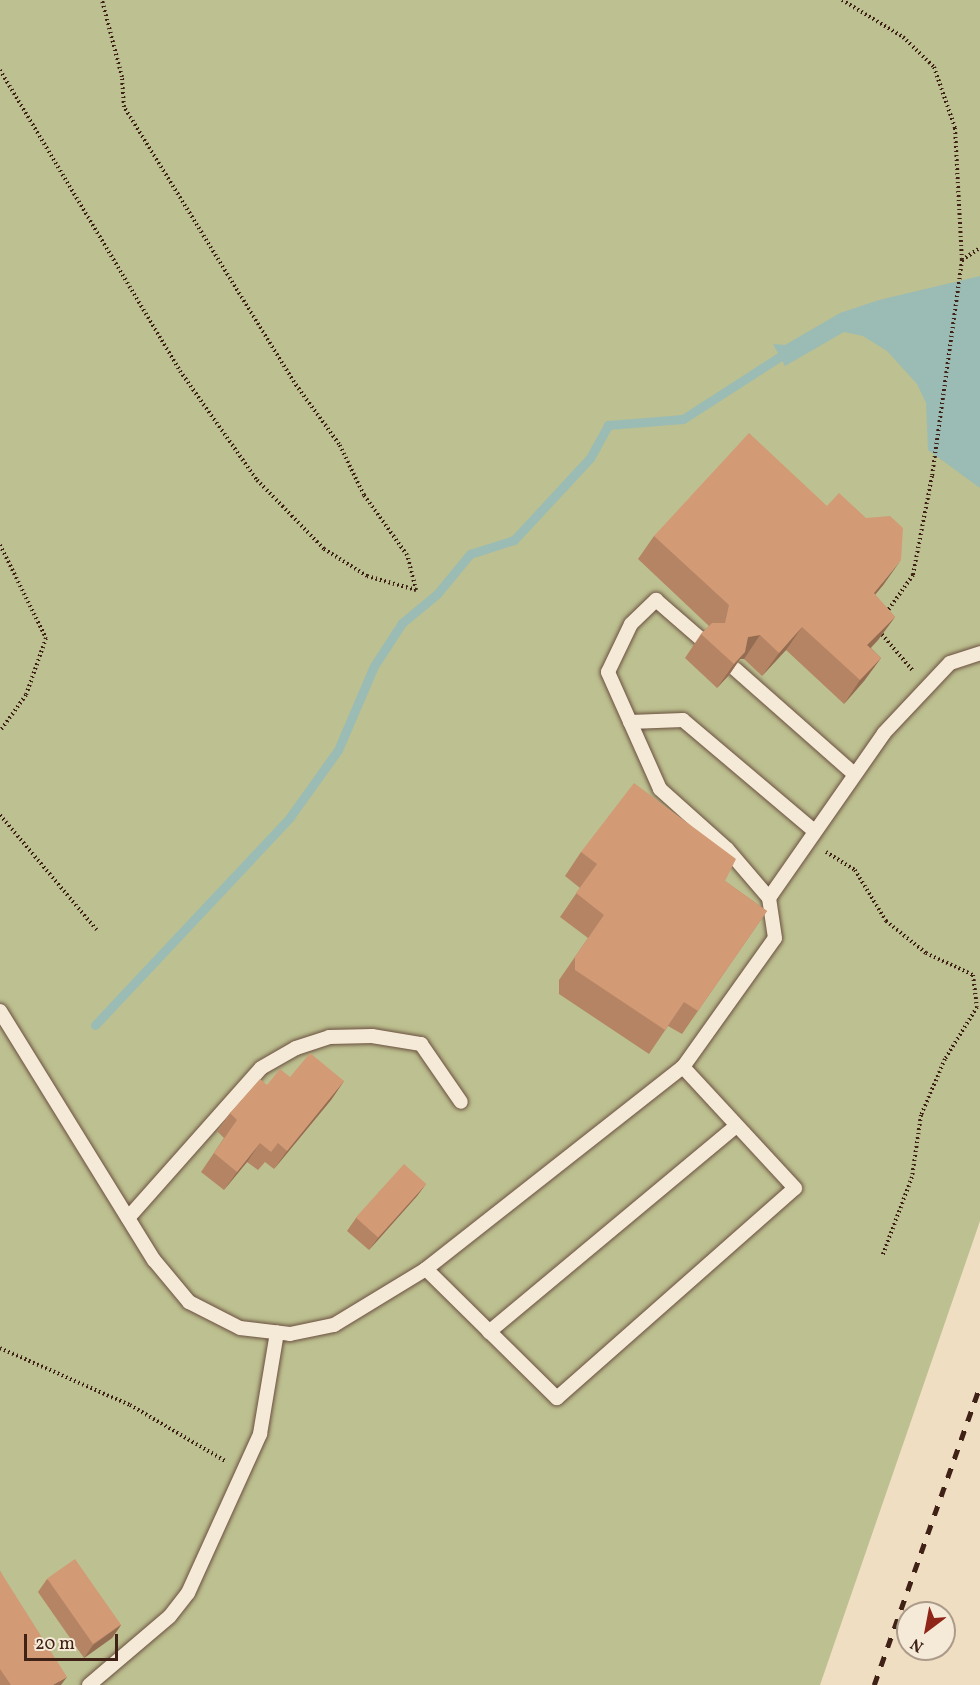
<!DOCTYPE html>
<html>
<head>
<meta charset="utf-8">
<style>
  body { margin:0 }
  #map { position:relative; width:980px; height:1685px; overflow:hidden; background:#efdec1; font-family:Vollkorn,serif }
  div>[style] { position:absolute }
  .green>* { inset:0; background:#bdc090 }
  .water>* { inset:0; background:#9abcb4 }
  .stream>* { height:9px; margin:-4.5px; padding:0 4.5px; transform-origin:4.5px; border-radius:4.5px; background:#9abcb4 }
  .path>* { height:4px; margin-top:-2px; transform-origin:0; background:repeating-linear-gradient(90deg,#3f2116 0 1.5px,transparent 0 4.5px) }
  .roads { filter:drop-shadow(0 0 2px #6b5041) drop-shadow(0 0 2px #6b5041) }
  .service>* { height:14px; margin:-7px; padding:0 7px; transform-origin:7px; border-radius:7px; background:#f5ead7 }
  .rail>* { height:4.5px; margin-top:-2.25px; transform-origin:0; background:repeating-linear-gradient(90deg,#3f2116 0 10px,transparent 0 20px) }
  .wall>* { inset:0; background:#b58465 }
  .shaded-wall>* { inset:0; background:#936c52 }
  .building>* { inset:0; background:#d29a75; transform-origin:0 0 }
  span { translate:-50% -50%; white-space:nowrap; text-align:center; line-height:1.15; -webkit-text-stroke:5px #f5ead7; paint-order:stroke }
  .north { position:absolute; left:896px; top:1601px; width:60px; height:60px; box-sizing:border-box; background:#f5ead7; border:2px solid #ac9a8a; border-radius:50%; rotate:212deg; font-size:16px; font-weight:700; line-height:24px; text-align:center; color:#3f2116 }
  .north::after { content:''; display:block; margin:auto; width:21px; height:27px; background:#8f2418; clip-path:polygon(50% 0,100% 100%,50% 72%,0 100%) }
  .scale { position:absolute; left:24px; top:1634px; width:94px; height:27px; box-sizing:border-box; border:3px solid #3f2116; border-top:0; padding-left:8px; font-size:18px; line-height:21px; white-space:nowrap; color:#3f2116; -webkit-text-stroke:4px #f5ead7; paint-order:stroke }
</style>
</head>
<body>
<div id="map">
  <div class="green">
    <div style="clip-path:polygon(0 0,980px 0,980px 1221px,820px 1685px,0 1685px)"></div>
  </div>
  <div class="water">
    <div style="clip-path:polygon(980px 276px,980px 488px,928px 450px,926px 403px,917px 384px,887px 351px,863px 336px,844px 332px,785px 366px,773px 344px,785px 345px,840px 313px,879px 300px)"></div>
  </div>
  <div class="stream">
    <div style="left:95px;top:1025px;width:285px;rotate:-46.8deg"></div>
    <div style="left:290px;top:817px;width:82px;rotate:-54.4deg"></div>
    <div style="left:338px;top:750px;width:91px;rotate:-66.8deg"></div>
    <div style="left:374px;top:666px;width:51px;rotate:-56.9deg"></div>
    <div style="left:402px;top:623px;width:45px;rotate:-39.6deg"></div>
    <div style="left:437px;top:594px;width:52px;rotate:-50.5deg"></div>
    <div style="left:470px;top:554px;width:46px;rotate:-17.7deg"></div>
    <div style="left:514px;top:540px;width:112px;rotate:-47.2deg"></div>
    <div style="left:590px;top:458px;width:38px;rotate:-61deg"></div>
    <div style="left:608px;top:425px;width:75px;rotate:-4.6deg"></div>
    <div style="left:683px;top:419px;width:127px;rotate:-32.8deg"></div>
  </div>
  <div class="path">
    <div style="left:842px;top:0;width:71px;rotate:31.2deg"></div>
    <div style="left:903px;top:37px;width:43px;rotate:44.1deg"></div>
    <div style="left:934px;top:67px;width:65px;rotate:71deg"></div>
    <div style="left:955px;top:128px;width:132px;rotate:87deg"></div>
    <div style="left:962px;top:260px;width:218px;rotate:97.9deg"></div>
    <div style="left:932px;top:476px;width:101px;rotate:100.9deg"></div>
    <div style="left:913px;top:575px;width:47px;rotate:125.4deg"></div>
    <div style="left:0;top:70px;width:351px;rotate:59.1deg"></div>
    <div style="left:180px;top:371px;width:133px;rotate:54.8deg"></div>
    <div style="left:257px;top:480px;width:96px;rotate:45.8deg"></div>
    <div style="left:324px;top:549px;width:51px;rotate:32.1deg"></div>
    <div style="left:367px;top:576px;width:51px;rotate:15.9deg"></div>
    <div style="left:416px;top:590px;width:36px;rotate:-104deg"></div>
    <div style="left:407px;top:555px;width:74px;rotate:-125.6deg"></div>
    <div style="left:364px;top:495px;width:57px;rotate:-116.1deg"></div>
    <div style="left:339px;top:444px;width:77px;rotate:-126deg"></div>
    <div style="left:294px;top:382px;width:323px;rotate:-121.7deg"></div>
    <div style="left:124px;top:107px;width:30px;rotate:-94deg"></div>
    <div style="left:122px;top:77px;width:80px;rotate:-104.6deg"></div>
    <div style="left:962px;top:260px;width:22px;rotate:-34deg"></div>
    <div style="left:0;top:545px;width:104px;rotate:63.7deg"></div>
    <div style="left:46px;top:638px;width:60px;rotate:109.3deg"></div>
    <div style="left:26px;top:695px;width:44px;rotate:125.8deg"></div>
    <div style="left:879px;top:631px;width:52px;rotate:49.6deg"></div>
    <div style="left:0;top:815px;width:150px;rotate:49.9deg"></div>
    <div style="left:826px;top:852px;width:34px;rotate:32deg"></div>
    <div style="left:855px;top:870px;width:60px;rotate:58.7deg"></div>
    <div style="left:886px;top:921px;width:51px;rotate:38.7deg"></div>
    <div style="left:926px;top:953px;width:52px;rotate:25.1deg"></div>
    <div style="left:973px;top:975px;width:32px;rotate:83deg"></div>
    <div style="left:977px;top:1007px;width:61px;rotate:121.6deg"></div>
    <div style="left:945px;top:1059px;width:61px;rotate:113.2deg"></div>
    <div style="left:921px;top:1115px;width:63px;rotate:98.3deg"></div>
    <div style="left:912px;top:1177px;width:85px;rotate:110.6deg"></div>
    <div style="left:0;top:1348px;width:142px;rotate:23.7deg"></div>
    <div style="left:130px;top:1405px;width:110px;rotate:30.5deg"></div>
  </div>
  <div class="roads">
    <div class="service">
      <div style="left:735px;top:669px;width:159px;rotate:41.4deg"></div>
      <div style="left:630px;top:722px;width:53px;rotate:-2.2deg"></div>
      <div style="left:683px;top:720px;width:170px;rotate:40.2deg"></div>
      <div style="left:769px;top:898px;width:201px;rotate:-55.1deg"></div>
      <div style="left:884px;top:733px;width:96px;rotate:-46.7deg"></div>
      <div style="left:950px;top:663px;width:32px;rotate:-18deg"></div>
      <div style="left:0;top:1011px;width:293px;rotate:58.3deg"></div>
      <div style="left:154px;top:1260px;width:55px;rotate:50.2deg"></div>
      <div style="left:189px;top:1302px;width:57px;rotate:27deg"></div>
      <div style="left:240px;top:1328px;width:50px;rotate:6.8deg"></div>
      <div style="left:290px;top:1334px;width:45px;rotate:-11.6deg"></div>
      <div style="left:334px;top:1325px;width:108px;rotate:-31.3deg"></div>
      <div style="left:426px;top:1269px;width:327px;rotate:-38.2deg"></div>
      <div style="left:683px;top:1067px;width:158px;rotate:-54.5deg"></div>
      <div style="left:775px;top:938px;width:40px;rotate:-98.5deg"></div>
      <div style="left:769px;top:898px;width:65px;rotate:-130.6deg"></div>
      <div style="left:727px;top:849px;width:90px;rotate:-138.2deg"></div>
      <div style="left:660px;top:789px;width:128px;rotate:-114deg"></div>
      <div style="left:608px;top:672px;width:53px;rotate:-64.4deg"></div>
      <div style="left:631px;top:624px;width:35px;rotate:-44deg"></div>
      <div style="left:656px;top:600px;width:61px;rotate:41deg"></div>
      <div style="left:128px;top:1218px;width:200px;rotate:-48.4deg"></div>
      <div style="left:261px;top:1068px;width:40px;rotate:-29.7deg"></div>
      <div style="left:296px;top:1048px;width:35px;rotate:-18deg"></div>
      <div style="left:329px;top:1037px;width:43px;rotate:-1.3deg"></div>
      <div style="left:372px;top:1036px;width:50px;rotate:9.3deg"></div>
      <div style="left:421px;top:1044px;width:70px;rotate:55.4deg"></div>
      <div style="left:426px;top:1269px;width:184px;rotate:44.6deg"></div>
      <div style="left:557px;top:1398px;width:317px;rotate:-41.4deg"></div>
      <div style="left:795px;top:1188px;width:165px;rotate:-132.8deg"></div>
      <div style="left:489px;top:1332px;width:320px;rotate:-39.8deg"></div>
      <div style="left:89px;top:1685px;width:106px;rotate:-40.4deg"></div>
      <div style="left:170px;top:1616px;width:29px;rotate:-52deg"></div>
      <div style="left:188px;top:1593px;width:175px;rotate:-65.6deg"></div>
      <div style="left:260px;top:1434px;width:103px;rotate:-80.5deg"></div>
    </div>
  </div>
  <div class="rail">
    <div style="left:874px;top:1685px;width:318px;rotate:-70.5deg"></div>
  </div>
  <div class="wall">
    <div style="clip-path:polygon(654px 536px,884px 584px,875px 595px,895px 617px,878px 640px,871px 648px,881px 658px,864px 681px,844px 704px,786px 650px,762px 676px,744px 659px,740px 659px,729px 675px,717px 688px,685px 658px,701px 634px,709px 626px,638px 559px)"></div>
    <div style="clip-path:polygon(581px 852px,725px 881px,767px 911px,682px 1034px,668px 1026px,649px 1054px,559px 994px,559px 980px,588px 938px,560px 917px,580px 888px,565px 876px)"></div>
    <div style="clip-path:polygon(290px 1077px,344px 1081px,331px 1100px,274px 1169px,265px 1162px,258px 1170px,247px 1162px,224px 1190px,201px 1172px,224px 1138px,217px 1131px,230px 1113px,267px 1085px)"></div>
    <div style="clip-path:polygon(426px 1184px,417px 1196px,369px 1250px,347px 1231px,356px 1218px)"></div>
    <div style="clip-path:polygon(0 1571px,61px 1685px,0 1685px)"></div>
    <div style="clip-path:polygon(47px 1579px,121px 1625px,112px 1638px,84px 1658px,38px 1592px)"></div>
  </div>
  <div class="shaded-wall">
    <div style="clip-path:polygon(901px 560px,884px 584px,857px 616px,874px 593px)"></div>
    <div style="clip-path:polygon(895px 617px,878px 640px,851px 668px,867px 645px)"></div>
    <div style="clip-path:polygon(802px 627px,786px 650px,762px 676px,779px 653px)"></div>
    <div style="clip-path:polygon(760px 635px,744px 659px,740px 659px,729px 675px,717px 688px,734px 664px,748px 637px)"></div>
    <div style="clip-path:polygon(881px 658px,864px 681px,844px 704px,860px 680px)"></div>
    <div style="clip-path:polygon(344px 1081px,331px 1100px,274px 1169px,287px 1151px)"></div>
    <div style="clip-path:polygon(260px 1143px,247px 1162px,224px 1190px,237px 1172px)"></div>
    <div style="clip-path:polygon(426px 1184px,417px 1196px,369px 1250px,378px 1238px)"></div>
    <div style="clip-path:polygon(121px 1625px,112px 1638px,84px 1658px,93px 1645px)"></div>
    <div style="clip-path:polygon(67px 1677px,61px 1685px,53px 1685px)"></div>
  </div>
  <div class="building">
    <div style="clip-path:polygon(749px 433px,827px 506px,839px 493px,866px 518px,890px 516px,903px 528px,901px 560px,874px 593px,895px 617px,867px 645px,881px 658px,860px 680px,802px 627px,779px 653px,760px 635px,748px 637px,745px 652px,734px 664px,701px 634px,712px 623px,725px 623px,729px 605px,654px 536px)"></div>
    <div style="clip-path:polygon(634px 783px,736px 859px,725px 881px,767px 911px,698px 1011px,684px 1002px,665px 1030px,575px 970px,575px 957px,604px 915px,576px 893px,597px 864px,581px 852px)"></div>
    <div style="clip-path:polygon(310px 1053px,344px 1081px,287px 1151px,278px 1143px,271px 1152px,260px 1143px,237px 1172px,214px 1153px,237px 1120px,230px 1113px,260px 1079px,267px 1085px,280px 1069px,290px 1077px)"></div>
    <div style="left:404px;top:1164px;width:30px;height:72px;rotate:42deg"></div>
    <div style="left:75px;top:1559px;width:80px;height:34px;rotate:55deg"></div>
    <div style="clip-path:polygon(0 1571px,67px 1677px,53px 1685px,11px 1685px,0 1669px)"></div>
  </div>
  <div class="north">N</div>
  <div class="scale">20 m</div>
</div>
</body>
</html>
